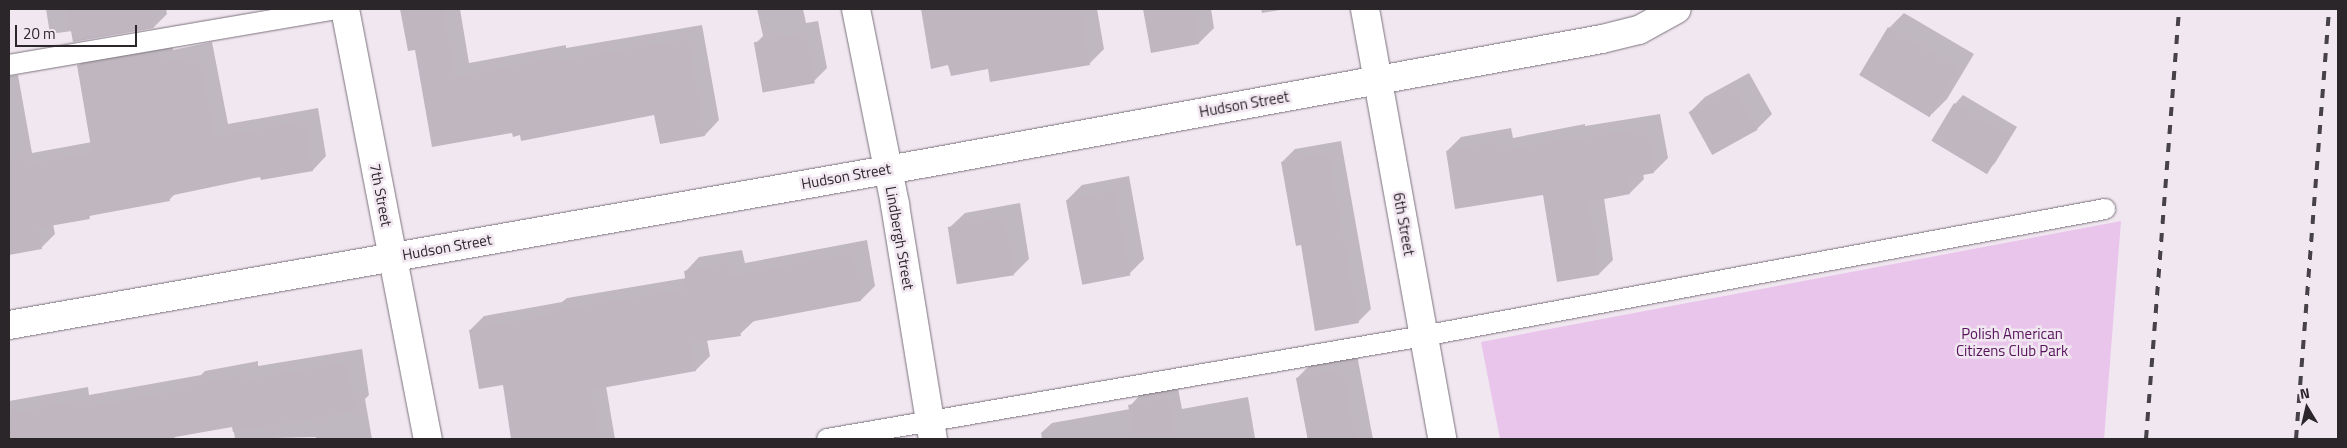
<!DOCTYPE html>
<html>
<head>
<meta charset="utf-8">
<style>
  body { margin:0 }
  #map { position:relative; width:2347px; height:448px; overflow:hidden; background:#f1e7f1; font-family:"Titillium Web",sans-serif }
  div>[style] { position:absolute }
  .green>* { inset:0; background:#e9c5eb }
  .shadow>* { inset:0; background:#0003 }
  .building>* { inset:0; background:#c0b6c0; transform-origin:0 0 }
  .roads { filter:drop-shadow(0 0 1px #7b737c) drop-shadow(0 0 1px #7b737c) }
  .lane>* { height:20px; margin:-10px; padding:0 10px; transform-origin:10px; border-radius:10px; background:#fff }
  .street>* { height:28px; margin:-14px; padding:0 14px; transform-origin:14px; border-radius:14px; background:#fff }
  .rail>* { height:4px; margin-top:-2px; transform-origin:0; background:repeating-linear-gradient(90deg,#474247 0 9px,transparent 0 18px) }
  span { translate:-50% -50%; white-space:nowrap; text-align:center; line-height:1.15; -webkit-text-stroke:5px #f1e7f1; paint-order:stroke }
  .street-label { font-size:15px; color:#2a262a }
  .park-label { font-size:15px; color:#57125c }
  .frame { position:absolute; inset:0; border:10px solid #2a262a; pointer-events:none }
  .north { position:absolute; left:2282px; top:383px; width:50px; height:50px; -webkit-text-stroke:4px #f1e7f1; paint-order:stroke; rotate:351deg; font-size:14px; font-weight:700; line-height:20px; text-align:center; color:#2a262a }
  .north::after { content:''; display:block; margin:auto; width:18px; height:22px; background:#2a262a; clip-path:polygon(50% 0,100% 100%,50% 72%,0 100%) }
  .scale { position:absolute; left:15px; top:25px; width:122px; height:22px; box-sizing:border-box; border:2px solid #2a262a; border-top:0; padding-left:6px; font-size:15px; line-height:18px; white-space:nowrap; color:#2a262a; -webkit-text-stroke:4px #f1e7f1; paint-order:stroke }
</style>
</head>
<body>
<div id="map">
  <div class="green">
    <div style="clip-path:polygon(2121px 221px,2104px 439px,1500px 439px,1481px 342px)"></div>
  </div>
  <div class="shadow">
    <div style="clip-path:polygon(46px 9px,166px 9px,167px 14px,154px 27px,74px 41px,72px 31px,50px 34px)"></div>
    <div style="clip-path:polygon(401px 9px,460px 9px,469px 63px,566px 45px,566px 48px,702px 25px,719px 120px,705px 135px,655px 113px,521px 134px,513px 131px,416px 48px,409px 49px)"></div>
    <div style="clip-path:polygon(757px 9px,803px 9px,806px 23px,818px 21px,827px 68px,814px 81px,756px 43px,763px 36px)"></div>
    <div style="clip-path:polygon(922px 9px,1097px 9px,1104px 49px,1089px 64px,989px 68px,949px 64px,932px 67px)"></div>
    <div style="clip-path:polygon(1145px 9px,1211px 9px,1214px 28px,1199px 43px,1152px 51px)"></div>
    <div style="clip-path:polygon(1261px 9px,1286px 9px,1262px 13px)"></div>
    <div style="clip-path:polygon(1904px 13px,1974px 54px,1947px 99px,1932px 114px,1889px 28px)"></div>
    <div style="clip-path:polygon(172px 38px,173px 50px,212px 42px,228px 124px,318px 108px,326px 156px,313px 170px,261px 175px,175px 194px,169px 200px,93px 214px,89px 217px,53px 224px,55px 234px,41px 248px,9px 253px,9px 76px,18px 75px,32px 153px,92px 142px,78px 66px,92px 52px)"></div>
    <div style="clip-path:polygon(1749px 73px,1772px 114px,1757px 129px,1690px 112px,1705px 97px)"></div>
    <div style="clip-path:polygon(1963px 95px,2017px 127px,1995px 163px,1986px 172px,1955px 104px)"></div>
    <div style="clip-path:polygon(1660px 114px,1668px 158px,1654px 172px,1643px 174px,1644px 179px,1630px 193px,1604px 198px,1613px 260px,1599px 274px,1558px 280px,1544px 193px,1447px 151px,1461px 137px,1511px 128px,1513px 138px,1585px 124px,1585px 126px)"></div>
    <div style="clip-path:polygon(1341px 141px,1371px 309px,1358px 322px,1302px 244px,1282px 162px,1295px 149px)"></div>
    <div style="clip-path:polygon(1129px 176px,1144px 259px,1129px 274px,1067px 200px,1082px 185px)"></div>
    <div style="clip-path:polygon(1020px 203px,1029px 259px,1014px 274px,949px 228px,965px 213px)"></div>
    <div style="clip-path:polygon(867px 240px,875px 286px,861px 300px,755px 320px,740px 334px,707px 340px,710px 356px,696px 370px,606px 386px,615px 439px,512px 439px,504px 384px,470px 330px,484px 316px,562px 302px,567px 298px,686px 278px,685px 272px,699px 257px,742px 250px,745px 263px)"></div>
    <div style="clip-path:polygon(362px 349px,369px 395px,365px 399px,372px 439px,316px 439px,316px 437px,235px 439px,233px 426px,176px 436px,173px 439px,9px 439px,9px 401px,88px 387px,89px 395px,201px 375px,205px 371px,258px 361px,258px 366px)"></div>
    <div style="clip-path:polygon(1357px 355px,1373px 439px,1308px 439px,1297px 378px,1312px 363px)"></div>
    <div style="clip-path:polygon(1178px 388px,1182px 409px,1248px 397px,1255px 438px,1042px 439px,1041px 433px,1052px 423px,1130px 409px,1130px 406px,1140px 395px)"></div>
  </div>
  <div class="building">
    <div style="clip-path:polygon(67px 9px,151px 9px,154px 28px,73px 42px)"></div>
    <div style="clip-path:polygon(400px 9px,443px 9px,455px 77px,551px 59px,552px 62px,688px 39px,705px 136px,660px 144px,654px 115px,521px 141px,520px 135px,513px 137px,512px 133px,432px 147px,415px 50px,408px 51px)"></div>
    <div style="clip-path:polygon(921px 9px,1080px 9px,1090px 65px,990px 82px,988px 69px,951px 76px,948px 65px,931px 69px)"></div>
    <div style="clip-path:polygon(1143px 9px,1193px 9px,1199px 44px,1151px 53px)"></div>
    <div style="left:1888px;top:27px;width:82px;height:56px;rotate:31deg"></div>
    <div style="left:806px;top:33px;width:51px;height:53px;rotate:80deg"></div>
    <div style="clip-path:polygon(158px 52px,160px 63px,198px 55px,215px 137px,304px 121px,313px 171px,261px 180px,260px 177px,169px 196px,170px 201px,89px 216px,90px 219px,38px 228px,42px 249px,9px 255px,9px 159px,26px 158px,27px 164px,92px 153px,77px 65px)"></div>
    <div style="left:1734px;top:87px;width:49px;height:52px;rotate:61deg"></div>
    <div style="left:1954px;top:103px;width:65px;height:44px;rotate:31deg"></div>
    <div style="clip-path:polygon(1646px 127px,1654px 173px,1627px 178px,1630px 194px,1589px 202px,1599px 275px,1557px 282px,1543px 195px,1455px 209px,1446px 151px,1497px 142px,1499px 152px,1571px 138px,1572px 140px)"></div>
    <div style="clip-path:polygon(1328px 153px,1359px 323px,1315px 331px,1301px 245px,1296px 246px,1281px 162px)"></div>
    <div style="left:1114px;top:191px;width:86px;height:49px;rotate:79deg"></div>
    <div style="left:1005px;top:218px;width:58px;height:58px;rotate:81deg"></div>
    <div style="clip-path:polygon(853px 253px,861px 301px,739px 324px,741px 336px,691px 343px,696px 371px,591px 390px,599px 439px,511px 439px,503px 385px,479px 389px,469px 330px,552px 315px,551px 311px,687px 289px,684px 271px,728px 263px,731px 276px)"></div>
    <div style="clip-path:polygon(347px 363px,355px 411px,233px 432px,232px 427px,164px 439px,9px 439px,9px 414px,73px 402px,75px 409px,190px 389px,189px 385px,243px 375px,244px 380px)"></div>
    <div style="left:1342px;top:369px;width:71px;height:47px;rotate:79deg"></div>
    <div style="clip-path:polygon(1168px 398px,1176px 439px,1135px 439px,1128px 405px)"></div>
  </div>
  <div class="roads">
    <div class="lane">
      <div style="left:9px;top:65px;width:332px;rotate:-9.7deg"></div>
      <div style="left:827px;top:439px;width:605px;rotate:-9.8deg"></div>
      <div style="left:1423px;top:336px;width:694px;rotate:-10.55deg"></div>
    </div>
    <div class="street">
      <div style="left:345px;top:9px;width:438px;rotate:79.1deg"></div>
      <div style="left:856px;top:9px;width:200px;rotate:78.7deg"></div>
      <div style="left:895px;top:205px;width:237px;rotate:80.8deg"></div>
      <div style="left:1365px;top:9px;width:437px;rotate:79.8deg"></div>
      <div style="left:9px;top:325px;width:932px;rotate:-10.01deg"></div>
      <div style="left:927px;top:163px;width:686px;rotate:-10.41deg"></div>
      <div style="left:1602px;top:39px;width:38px;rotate:-14deg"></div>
      <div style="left:1639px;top:30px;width:43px;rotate:-28.9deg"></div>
    </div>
  </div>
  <div class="rail">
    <div style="left:2146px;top:439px;width:431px;rotate:-85.6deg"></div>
    <div style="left:2296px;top:439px;width:431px;rotate:-85.6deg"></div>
  </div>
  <div class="street-label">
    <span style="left:1244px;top:104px;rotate:-10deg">Hudson Street</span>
    <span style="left:846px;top:176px;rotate:-10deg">Hudson Street</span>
    <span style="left:381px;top:195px;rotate:79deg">7th Street</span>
    <span style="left:1404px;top:224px;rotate:80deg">6th Street</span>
    <span style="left:900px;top:238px;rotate:80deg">Lindbergh Street</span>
    <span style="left:447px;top:247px;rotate:-10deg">Hudson Street</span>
  </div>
  <div class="park-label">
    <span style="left:2012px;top:342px">Polish American<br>Citizens Club Park</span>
  </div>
  <div class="frame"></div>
  <div class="north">N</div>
  <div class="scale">20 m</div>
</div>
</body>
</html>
